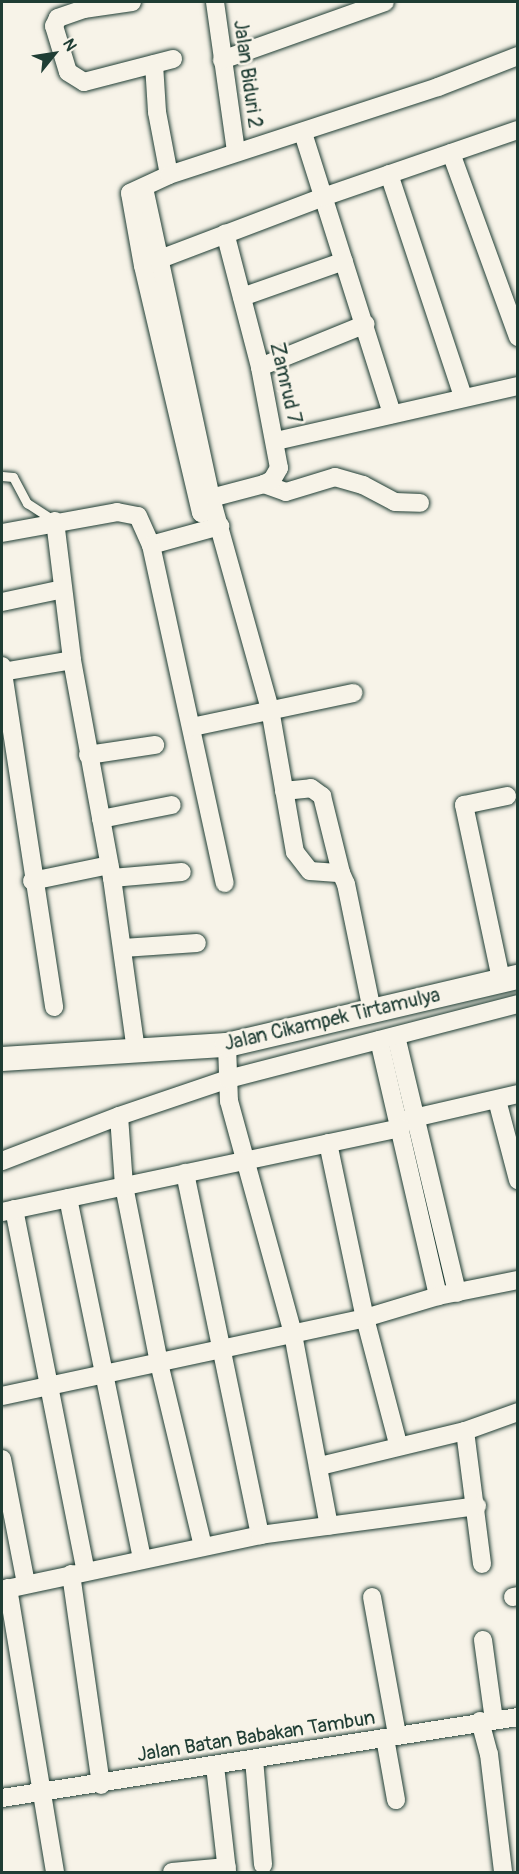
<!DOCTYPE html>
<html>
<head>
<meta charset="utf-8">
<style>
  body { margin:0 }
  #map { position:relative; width:519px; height:1874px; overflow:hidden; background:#f7f3e8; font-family:Pangolin,sans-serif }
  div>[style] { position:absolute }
  .roads { filter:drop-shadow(0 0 2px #1f3d34) drop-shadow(0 0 2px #1f3d34) }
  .lane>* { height:9px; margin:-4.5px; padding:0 4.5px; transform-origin:4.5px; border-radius:4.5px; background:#f7f3e8 }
  .street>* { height:18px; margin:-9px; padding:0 9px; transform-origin:9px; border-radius:9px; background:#f7f3e8 }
  .secondary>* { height:24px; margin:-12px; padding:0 12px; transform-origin:12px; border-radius:12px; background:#f7f3e8 }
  span { translate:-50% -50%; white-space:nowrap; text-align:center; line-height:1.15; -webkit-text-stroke:5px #f7f3e8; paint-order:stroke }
  .street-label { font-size:20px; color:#1f3d34 }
  .frame { position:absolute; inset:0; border:3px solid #1f3d34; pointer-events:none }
  .north { position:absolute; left:24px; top:24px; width:60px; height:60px; -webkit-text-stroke:4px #f7f3e8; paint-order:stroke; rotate:60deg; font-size:16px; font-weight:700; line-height:24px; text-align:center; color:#1f3d34 }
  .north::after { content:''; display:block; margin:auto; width:21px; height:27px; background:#1f3d34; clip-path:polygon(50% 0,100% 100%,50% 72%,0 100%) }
</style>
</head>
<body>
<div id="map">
  <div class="roads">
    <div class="lane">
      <div style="left:2px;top:476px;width:11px;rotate:5deg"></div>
      <div style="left:13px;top:477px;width:30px;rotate:62deg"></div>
      <div style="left:27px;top:503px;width:33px;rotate:33deg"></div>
    </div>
    <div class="street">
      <div style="left:132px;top:2px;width:49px;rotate:171.7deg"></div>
      <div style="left:84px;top:9px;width:28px;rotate:161deg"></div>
      <div style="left:58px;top:18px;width:9px;rotate:117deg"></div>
      <div style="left:54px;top:26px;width:48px;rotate:73.1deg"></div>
      <div style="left:68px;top:72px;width:19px;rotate:32deg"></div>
      <div style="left:84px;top:82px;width:92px;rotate:-14.5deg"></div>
      <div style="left:215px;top:2px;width:151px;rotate:82deg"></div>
      <div style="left:222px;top:60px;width:173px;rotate:-19.6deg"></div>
      <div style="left:154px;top:64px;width:48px;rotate:86.4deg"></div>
      <div style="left:157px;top:112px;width:64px;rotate:79.2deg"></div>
      <div style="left:303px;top:133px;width:295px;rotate:72.4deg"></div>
      <div style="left:451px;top:153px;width:196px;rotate:70deg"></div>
      <div style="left:389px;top:174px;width:235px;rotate:71.6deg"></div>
      <div style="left:144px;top:188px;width:317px;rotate:77.8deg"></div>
      <div style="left:211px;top:498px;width:219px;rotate:74.4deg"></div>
      <div style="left:270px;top:709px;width:145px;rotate:80.1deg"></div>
      <div style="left:295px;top:852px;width:24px;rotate:52deg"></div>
      <div style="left:310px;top:871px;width:31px;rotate:4deg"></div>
      <div style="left:341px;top:873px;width:12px;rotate:66deg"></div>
      <div style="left:346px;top:884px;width:130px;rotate:78.4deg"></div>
      <div style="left:147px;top:264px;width:188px;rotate:-20.8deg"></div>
      <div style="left:323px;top:197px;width:206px;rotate:-19deg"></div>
      <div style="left:242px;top:297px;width:108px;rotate:-19.4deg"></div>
      <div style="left:260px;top:367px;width:114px;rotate:-22.1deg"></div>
      <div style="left:276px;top:441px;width:248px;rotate:-12.8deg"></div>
      <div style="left:264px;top:484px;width:23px;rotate:20deg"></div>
      <div style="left:286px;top:492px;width:51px;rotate:-17deg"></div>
      <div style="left:335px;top:477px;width:29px;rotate:16deg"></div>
      <div style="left:363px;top:485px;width:36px;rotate:28deg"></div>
      <div style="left:395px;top:502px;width:25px;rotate:2deg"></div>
      <div style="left:211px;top:498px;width:55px;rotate:-14.8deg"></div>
      <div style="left:264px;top:484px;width:9px;rotate:-27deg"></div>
      <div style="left:272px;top:480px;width:14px;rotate:-60deg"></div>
      <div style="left:279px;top:468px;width:103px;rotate:-100.7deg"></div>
      <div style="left:260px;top:367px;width:138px;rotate:-104.6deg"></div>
      <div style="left:214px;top:510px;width:13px;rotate:167deg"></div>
      <div style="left:201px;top:513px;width:254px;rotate:-103.2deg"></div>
      <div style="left:143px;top:266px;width:74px;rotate:-100.1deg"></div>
      <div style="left:130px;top:193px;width:43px;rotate:-24.8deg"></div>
      <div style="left:169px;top:175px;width:283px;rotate:-18.1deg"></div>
      <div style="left:438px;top:87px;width:86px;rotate:-21.2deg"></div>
      <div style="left:55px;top:521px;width:140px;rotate:83deg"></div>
      <div style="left:72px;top:660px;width:222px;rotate:79.6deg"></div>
      <div style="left:112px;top:878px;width:175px;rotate:82.1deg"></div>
      <div style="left:2px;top:533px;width:117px;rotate:-10.3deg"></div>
      <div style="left:117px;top:512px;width:21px;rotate:11deg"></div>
      <div style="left:138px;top:516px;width:32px;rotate:66deg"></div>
      <div style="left:151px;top:545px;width:72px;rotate:-15.4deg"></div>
      <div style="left:151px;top:545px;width:346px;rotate:77.7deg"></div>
      <div style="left:2px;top:602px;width:62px;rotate:-12deg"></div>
      <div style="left:2px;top:666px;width:345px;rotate:81.3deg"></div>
      <div style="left:2px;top:672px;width:71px;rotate:-9.7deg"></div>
      <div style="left:192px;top:727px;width:165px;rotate:-11.9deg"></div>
      <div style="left:88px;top:755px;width:68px;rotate:-8.5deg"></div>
      <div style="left:284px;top:791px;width:27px;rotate:-6deg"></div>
      <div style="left:311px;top:788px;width:14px;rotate:36deg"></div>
      <div style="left:322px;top:796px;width:79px;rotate:76.1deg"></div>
      <div style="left:101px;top:819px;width:72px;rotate:-11.2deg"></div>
      <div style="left:112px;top:878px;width:70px;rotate:-4.9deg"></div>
      <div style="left:32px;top:881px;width:79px;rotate:-11.7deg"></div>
      <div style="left:123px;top:948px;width:74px;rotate:-3.9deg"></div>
      <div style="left:501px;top:979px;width:178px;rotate:-102deg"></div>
      <div style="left:464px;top:805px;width:44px;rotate:-11.8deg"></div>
      <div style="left:396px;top:1036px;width:264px;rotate:76.6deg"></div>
      <div style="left:379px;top:1040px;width:263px;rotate:77deg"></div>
      <div style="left:227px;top:1045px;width:56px;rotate:88deg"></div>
      <div style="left:229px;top:1101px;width:242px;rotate:74.6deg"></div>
      <div style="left:293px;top:1334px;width:195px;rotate:79.4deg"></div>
      <div style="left:497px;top:1100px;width:83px;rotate:75.3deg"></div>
      <div style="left:119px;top:1116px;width:70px;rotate:85.9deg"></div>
      <div style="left:124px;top:1186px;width:180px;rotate:78.8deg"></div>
      <div style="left:159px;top:1363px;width:188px;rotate:76.5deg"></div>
      <div style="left:405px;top:1120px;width:116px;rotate:-13deg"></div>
      <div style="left:328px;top:1143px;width:179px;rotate:78.1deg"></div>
      <div style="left:365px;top:1318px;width:130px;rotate:75.3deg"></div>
      <div style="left:2px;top:1161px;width:125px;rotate:-21deg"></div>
      <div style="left:119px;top:1116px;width:115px;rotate:-18.7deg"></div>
      <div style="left:228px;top:1079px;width:300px;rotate:-14.5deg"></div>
      <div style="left:185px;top:1173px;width:370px;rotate:78.3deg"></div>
      <div style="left:68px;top:1198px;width:369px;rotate:78.4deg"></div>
      <div style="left:14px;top:1209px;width:369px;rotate:78.8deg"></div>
      <div style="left:2px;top:1212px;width:408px;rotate:-11.9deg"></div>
      <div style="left:2px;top:1396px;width:371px;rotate:-12.1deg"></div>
      <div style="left:365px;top:1318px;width:76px;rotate:-16.8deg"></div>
      <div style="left:438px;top:1296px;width:82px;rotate:-11.3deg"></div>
      <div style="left:465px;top:1431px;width:134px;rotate:82.7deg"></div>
      <div style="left:2px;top:1459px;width:127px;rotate:79.1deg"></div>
      <div style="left:320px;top:1466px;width:149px;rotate:-13.6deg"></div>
      <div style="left:465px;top:1431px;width:56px;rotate:-19.7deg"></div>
      <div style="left:71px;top:1574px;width:213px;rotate:81.9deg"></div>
      <div style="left:8px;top:1588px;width:288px;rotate:80.6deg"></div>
      <div style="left:2px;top:1590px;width:264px;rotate:-12deg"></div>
      <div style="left:260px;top:1535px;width:219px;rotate:-7.6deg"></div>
      <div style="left:372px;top:1597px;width:140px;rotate:79.7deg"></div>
      <div style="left:513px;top:1597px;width:5px;rotate:-11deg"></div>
      <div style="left:483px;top:1640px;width:81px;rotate:82.2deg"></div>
      <div style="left:480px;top:1721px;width:34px;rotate:75deg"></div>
      <div style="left:489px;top:1754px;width:119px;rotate:83.2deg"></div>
      <div style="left:385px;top:1738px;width:63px;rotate:79.9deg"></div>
      <div style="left:254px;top:1759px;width:106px;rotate:85.1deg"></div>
      <div style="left:215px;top:1766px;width:107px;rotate:83.5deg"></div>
      <div style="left:2px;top:1798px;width:522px;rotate:-8.92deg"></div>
      <div style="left:172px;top:1872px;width:55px;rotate:-5.2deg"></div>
    </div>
    <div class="secondary">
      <div style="left:2px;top:1059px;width:225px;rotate:-3.6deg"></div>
      <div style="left:227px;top:1045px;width:299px;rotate:-13.2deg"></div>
    </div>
  </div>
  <div class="street-label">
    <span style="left:248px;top:74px;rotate:82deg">Jalan Biduri 2</span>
    <span style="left:286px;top:383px;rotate:77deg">Zamrud 7</span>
    <span style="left:332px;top:1019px;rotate:-13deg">Jalan Cikampek Tirtamulya</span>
    <span style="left:256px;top:1736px;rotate:-9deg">Jalan Batan Babakan Tambun</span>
  </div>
  <div class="frame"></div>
  <div class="north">N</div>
</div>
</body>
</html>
